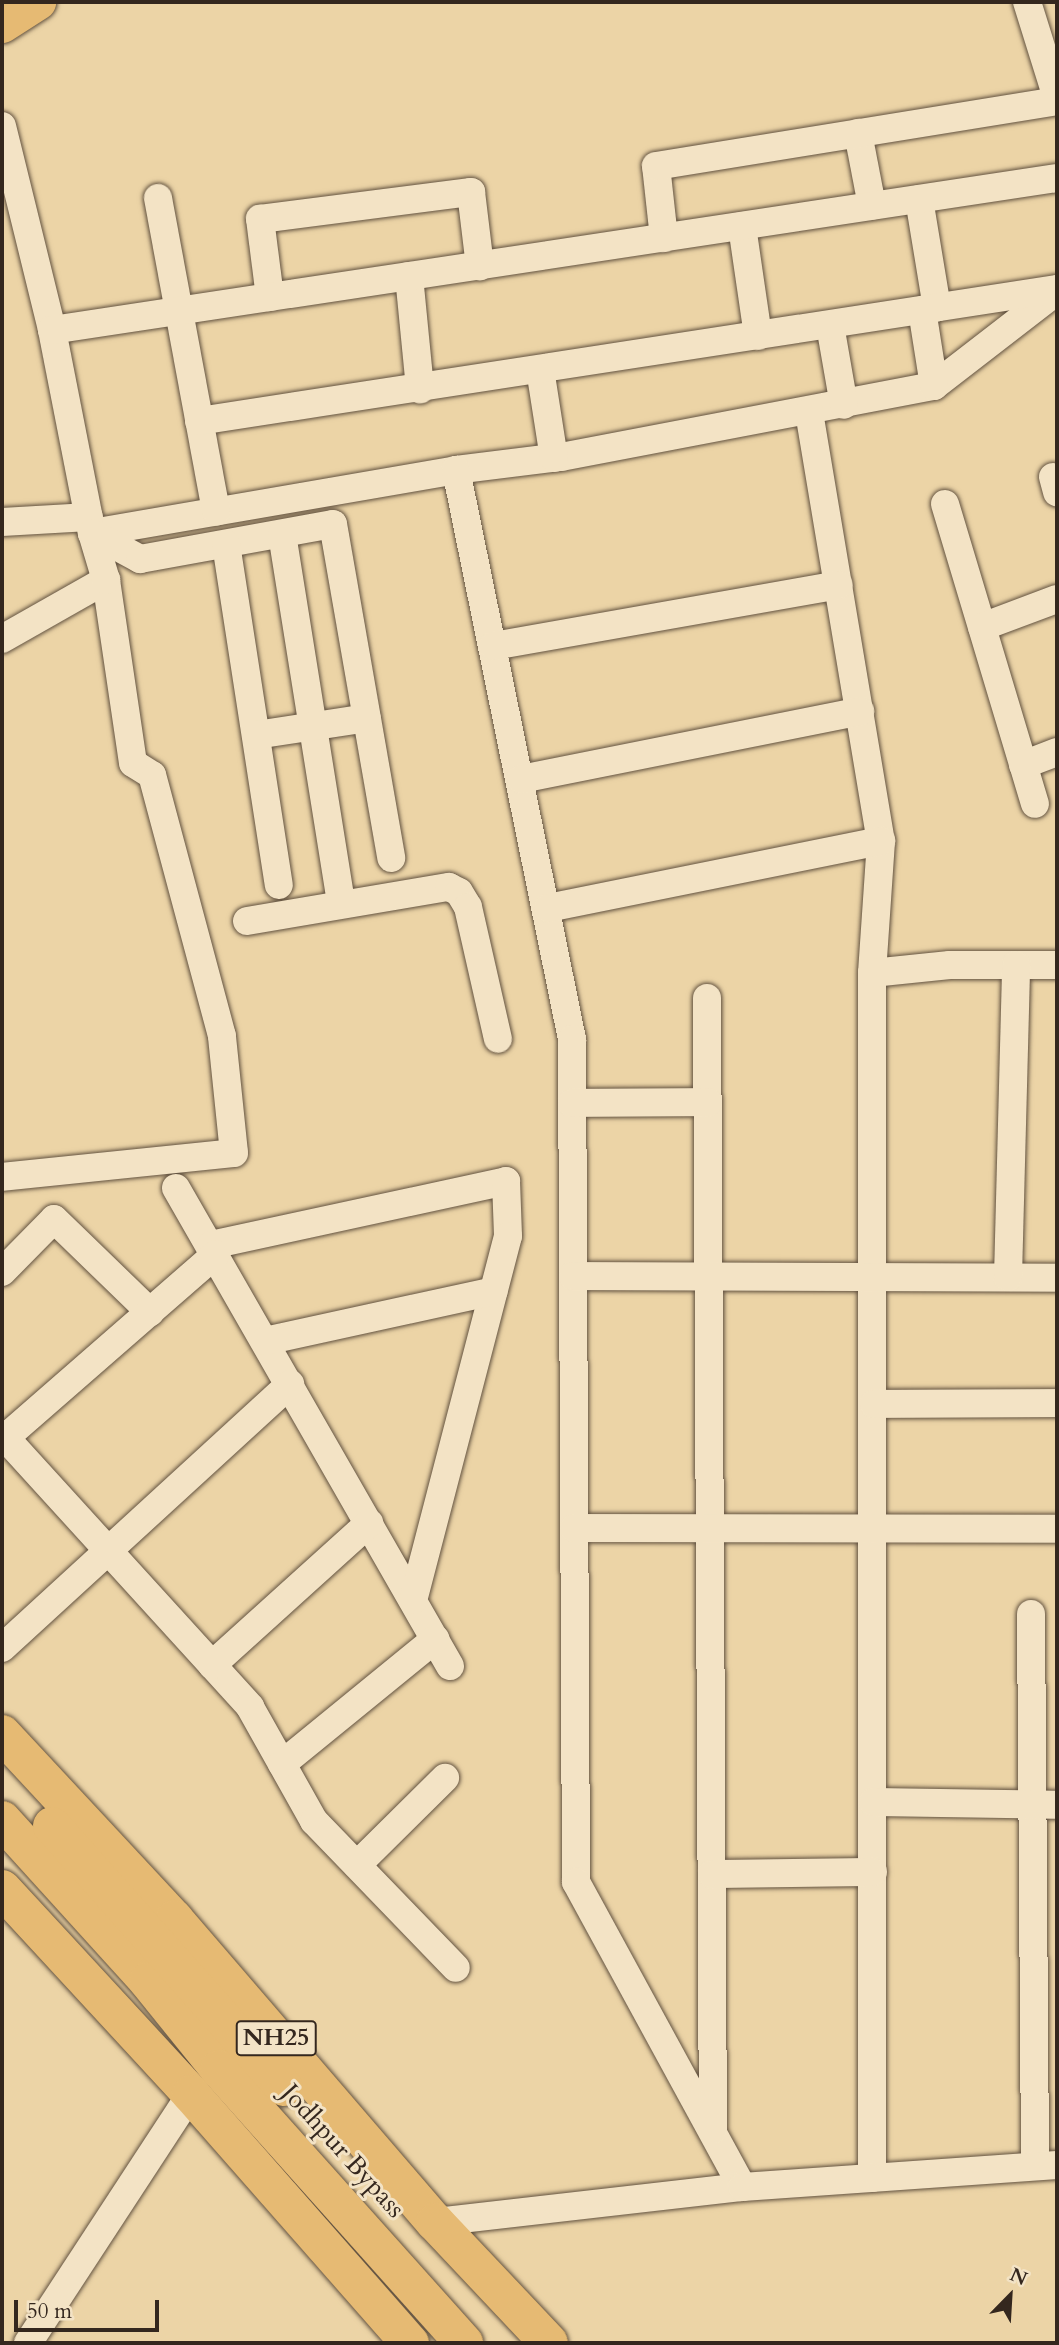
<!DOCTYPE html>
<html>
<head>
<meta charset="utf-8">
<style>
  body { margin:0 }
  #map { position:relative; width:1059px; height:2345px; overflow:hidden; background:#ecd4a6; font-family:Cardo,serif }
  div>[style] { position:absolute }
  .roads { filter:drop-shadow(0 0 2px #625240) drop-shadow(0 0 2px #625240) }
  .minor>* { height:28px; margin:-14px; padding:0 14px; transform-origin:14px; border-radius:14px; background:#f3e3c5 }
  .major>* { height:35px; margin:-17.5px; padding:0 17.5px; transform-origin:17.5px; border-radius:17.5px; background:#e6ba73 }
  .highway>* { height:38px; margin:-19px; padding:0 19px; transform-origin:19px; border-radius:19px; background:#e6ba73 }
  span { translate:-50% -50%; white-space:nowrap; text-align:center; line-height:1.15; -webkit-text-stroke:6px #f3e3c5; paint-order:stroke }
  .shield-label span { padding:2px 5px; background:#f3e3c5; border:2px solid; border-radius:5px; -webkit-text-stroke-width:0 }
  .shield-label { font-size:24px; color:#34271e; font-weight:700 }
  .street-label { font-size:26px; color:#34271e }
  .frame { position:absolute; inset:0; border:4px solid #34271e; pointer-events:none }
  .north { position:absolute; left:975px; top:2261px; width:70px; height:70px; -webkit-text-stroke:5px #f3e3c5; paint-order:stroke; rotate:24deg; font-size:19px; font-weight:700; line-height:28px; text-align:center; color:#34271e }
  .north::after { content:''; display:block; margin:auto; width:24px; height:32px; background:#34271e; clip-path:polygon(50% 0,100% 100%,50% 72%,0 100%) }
  .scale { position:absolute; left:14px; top:2300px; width:145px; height:32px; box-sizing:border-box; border:4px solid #34271e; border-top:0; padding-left:9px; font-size:21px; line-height:24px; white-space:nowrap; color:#34271e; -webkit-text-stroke:5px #f3e3c5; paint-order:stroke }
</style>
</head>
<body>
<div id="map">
  <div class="roads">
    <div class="minor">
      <div style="left:1027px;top:2px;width:101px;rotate:72.6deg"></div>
      <div style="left:2px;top:126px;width:210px;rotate:76.2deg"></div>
      <div style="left:52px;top:330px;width:207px;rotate:78.9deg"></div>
      <div style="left:92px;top:533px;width:369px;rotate:-9.8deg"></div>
      <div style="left:456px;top:470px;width:106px;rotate:-7.1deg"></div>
      <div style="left:561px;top:457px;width:380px;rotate:-10.8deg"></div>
      <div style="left:934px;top:386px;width:155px;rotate:-37.7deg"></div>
      <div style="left:858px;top:133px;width:74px;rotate:79.1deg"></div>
      <div style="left:158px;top:198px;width:319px;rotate:79.5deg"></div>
      <div style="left:919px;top:199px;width:110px;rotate:80.6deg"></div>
      <div style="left:742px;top:226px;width:111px;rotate:81.7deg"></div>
      <div style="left:664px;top:238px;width:72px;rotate:-96.3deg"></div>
      <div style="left:656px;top:166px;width:406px;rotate:-9.2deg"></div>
      <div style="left:409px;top:276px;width:114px;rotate:84.4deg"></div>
      <div style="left:270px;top:297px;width:79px;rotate:-97.3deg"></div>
      <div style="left:260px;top:219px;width:213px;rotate:-7.3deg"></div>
      <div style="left:471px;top:192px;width:75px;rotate:83.1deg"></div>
      <div style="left:922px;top:310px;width:77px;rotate:81deg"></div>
      <div style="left:830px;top:325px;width:81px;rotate:80.1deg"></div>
      <div style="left:52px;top:330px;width:1016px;rotate:-8.6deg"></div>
      <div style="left:540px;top:369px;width:90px;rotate:81.1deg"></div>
      <div style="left:809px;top:412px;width:435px;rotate:80.5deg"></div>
      <div style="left:881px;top:841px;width:132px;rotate:93.9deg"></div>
      <div style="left:872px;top:973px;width:1205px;rotate:90deg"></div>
      <div style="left:199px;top:421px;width:868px;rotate:-8.75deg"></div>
      <div style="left:456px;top:470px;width:581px;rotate:78.48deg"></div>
      <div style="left:572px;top:1039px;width:843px;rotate:89.73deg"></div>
      <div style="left:576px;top:1882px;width:347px;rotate:61.4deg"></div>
      <div style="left:1053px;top:477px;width:16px;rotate:75deg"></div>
      <div style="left:945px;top:504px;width:313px;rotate:73.3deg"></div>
      <div style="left:2px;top:522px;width:87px;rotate:-3.3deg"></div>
      <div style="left:92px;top:533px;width:55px;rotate:28.4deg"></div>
      <div style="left:140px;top:559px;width:196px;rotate:-10.3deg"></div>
      <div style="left:333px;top:524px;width:339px;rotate:80.1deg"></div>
      <div style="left:282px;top:534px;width:374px;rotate:80.9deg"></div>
      <div style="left:226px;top:544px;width:345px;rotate:81.2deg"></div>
      <div style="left:982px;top:627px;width:80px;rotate:-20.5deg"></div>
      <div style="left:2px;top:639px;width:120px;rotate:-29.6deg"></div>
      <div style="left:493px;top:646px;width:351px;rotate:-10deg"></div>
      <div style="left:256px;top:735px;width:112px;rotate:-8.7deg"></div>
      <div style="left:1023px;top:765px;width:36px;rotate:-21deg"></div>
      <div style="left:521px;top:779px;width:346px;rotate:-11.3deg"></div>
      <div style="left:548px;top:908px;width:340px;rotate:-11.4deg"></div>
      <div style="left:247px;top:921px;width:205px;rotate:-9.6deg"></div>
      <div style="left:449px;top:887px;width:11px;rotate:27deg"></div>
      <div style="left:459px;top:892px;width:17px;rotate:59deg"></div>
      <div style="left:468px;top:907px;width:135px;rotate:77.2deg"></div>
      <div style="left:872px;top:973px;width:78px;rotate:-5.9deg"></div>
      <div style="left:950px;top:965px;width:107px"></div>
      <div style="left:707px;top:998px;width:1132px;rotate:89.7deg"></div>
      <div style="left:572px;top:1103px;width:136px;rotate:-0.4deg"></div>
      <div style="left:2px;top:1177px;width:233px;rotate:-5.9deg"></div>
      <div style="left:234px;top:1153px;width:118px;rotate:-95.9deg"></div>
      <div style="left:222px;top:1036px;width:270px;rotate:-105deg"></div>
      <div style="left:152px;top:775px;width:22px;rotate:-148deg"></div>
      <div style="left:133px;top:763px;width:185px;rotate:-98.4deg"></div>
      <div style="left:106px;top:580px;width:49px;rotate:-106.6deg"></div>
      <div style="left:176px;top:1188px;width:551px;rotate:60.18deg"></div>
      <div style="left:211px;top:1245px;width:302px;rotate:-12.2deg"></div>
      <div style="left:506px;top:1181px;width:55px;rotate:87.9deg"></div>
      <div style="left:508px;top:1236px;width:376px;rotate:104.6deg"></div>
      <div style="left:2px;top:1272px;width:74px;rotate:-45.5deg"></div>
      <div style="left:54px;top:1219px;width:134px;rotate:44.1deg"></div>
      <div style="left:573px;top:1276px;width:484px;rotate:0.2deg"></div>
      <div style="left:1008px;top:1277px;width:312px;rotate:-88.5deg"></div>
      <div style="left:265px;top:1341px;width:234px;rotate:-12.3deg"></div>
      <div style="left:874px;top:1404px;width:183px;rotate:-0.3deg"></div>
      <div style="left:2px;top:1434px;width:369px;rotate:47.7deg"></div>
      <div style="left:250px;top:1707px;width:131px;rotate:60.7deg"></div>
      <div style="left:314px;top:1821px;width:204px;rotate:46deg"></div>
      <div style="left:5px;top:1438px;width:280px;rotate:-41.1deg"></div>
      <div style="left:574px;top:1528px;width:483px;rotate:0.1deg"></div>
      <div style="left:1031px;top:1614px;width:551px;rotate:89.58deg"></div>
      <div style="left:2px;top:1648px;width:391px;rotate:-42.5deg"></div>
      <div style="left:212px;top:1665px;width:212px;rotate:-42.1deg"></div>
      <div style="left:282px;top:1764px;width:198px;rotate:-39.2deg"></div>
      <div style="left:873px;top:1802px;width:184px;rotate:0.9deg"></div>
      <div style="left:357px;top:1865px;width:124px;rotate:-44.7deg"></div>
      <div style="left:712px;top:1874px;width:161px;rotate:-0.7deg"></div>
      <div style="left:435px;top:2222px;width:309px;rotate:-6.5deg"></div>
      <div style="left:742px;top:2187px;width:316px;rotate:-4deg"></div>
      <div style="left:28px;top:2343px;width:298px;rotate:-56.8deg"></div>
    </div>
    <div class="major">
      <div style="left:2px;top:25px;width:43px;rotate:-32.6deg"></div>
    </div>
    <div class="highway">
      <div style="left:2px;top:1734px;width:253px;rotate:47.1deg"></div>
      <div style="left:174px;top:1919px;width:400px;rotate:49.3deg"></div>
      <div style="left:435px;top:2222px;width:166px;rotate:46.7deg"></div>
      <div style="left:2px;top:1820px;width:217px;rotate:47.8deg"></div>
      <div style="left:148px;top:1981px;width:113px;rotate:51.1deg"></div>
      <div style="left:219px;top:2069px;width:368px;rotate:48.2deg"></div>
      <div style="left:52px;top:1826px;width:349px;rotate:48.4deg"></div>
      <div style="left:2px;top:1889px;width:279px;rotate:47.3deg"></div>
      <div style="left:191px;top:2094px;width:332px;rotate:48.7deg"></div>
    </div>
  </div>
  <div class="shield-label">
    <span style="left:276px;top:2038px">NH25</span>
  </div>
  <div class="street-label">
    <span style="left:343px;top:2151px;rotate:48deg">Jodhpur Bypass</span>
  </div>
  <div class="frame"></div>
  <div class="north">N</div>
  <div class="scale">50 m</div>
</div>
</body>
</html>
